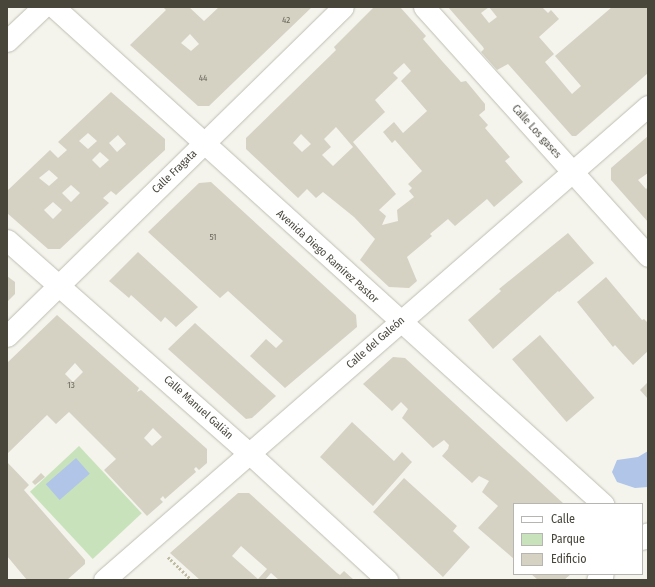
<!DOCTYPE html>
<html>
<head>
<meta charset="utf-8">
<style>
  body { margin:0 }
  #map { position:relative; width:655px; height:587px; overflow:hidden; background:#f4f4ed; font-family:"Fira Sans Condensed",sans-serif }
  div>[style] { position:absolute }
  .green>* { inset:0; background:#c8e3bb; transform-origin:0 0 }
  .water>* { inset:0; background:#b1c5e9; transform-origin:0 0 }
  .building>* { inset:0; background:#d5d2c3; transform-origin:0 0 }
  .path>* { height:2.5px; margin-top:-1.25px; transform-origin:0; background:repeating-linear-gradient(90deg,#bfbca3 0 2px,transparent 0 4px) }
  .roads { filter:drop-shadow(0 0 1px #bfbdb0) drop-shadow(0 0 1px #bfbdb0) }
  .street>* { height:21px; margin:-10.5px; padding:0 10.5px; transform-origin:10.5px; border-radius:10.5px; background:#fff }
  span { translate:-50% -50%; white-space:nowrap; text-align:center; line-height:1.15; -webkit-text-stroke:3px #fff; paint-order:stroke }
  .number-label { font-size:9px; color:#6b695d }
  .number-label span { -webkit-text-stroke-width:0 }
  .street-label { font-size:11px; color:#48463b }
  .frame { position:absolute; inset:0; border:8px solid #48463b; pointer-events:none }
  .legend { position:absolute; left:513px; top:503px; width:130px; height:72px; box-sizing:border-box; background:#fff; border:1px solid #b6b5b1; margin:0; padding:5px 7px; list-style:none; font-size:12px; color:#48463b }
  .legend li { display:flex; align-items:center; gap:8px; height:20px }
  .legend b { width:20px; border:1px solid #b6b5b1 }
</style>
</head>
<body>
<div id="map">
  <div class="green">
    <div style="left:79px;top:446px;width:92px;height:67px;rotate:47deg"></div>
  </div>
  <div class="water">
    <div style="clip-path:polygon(648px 451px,648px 487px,635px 488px,617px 482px,612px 472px,617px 460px,638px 457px)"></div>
    <div style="left:76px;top:458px;width:21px;height:40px;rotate:49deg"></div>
  </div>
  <div class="building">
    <div style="clip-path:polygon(evenodd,163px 7px,189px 7px,204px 21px,219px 7px,312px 7px,209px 106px,198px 106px,130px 45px,166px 10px,163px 7px,190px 34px,199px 44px,191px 51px,181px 43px,190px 34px)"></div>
    <div style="clip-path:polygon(evenodd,374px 7px,400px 7px,426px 36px,423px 39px,442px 61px,461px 82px,466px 81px,485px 104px,485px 110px,479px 115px,488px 125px,485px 128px,510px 157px,505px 161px,523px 182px,494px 207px,487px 199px,455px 226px,448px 219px,430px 234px,432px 236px,407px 257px,417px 281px,409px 288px,389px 287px,360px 260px,375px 239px,354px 217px,323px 192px,316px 198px,307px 189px,298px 198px,246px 149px,246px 138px,334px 52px,336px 50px,334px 47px,374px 7px,404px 63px,411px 71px,401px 81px,427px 111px,403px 133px,394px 122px,383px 132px,392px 143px,395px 140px,422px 171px,408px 184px,412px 188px,409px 191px,414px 197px,397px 210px,398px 221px,382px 225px,386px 216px,379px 210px,396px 194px,353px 142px,385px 112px,375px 100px,398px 78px,393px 73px,404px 63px,374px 7px,336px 127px,353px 147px,333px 166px,322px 155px,331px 147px,324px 139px,336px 127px,374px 7px,301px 134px,311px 144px,302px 152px,293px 143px,301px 134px)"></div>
    <div style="clip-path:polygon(evenodd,448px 7px,542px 7px,548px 13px,551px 10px,559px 19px,539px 37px,554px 54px,545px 62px,572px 94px,581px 86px,555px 56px,612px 7px,648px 7px,648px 73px,576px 136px,572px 136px,508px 64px,497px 70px,481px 52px,484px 49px,483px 47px,448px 7px,489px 7px,497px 17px,489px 23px,481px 13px,489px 7px)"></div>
    <div style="clip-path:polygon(evenodd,111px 92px,165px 139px,165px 150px,116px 195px,111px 191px,103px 198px,109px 203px,60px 249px,48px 249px,7px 213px,7px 191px,50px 150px,58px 158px,67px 150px,58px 142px,111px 92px,88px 133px,97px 141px,88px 149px,79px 141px,88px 133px,111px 92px,118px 135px,126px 144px,117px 152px,109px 143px,118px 135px,111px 92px,100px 152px,109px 160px,100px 168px,92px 160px,100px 152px,111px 92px,49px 170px,58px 178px,49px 186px,39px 178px,49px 170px,111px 92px,71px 185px,80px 193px,71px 202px,62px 193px,71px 185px,111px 92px,53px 202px,62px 210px,53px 219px,44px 210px,53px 202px)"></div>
    <div style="clip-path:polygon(648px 136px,648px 173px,638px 180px,646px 189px,648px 187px,648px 222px,611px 180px,611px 168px)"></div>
    <div style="clip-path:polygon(211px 182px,356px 315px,357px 327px,285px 388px,250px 356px,266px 339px,276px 348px,283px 341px,228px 291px,220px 298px,148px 232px,199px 183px)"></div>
    <div style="clip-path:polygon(568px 233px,594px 263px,559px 292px,558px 291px,493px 349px,468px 320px,501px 291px,499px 289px)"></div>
    <div style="clip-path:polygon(138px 252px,198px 307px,176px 327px,165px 317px,161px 322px,131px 295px,129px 298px,109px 281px)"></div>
    <div style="clip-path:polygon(7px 276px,15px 282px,15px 294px,7px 302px)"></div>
    <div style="clip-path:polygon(606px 277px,642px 320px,644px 319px,648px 323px,648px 351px,633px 365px,615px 345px,613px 347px,577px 302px)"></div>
    <div style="clip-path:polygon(evenodd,57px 315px,139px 388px,137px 392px,141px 390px,207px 449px,207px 463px,199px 470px,196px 467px,194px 469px,196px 472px,165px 499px,163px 496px,160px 499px,163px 502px,147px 516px,104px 470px,116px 459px,69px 412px,56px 424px,47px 415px,7px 454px,7px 363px,57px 315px,75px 363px,83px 372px,73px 382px,65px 374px,75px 363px,57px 315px,153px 428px,162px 437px,152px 446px,144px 438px,153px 428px)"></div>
    <div style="clip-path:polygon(195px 323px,276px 396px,252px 418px,246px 419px,168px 349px)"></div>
    <div style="left:540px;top:335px;width:83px;height:37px;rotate:49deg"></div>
    <div style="clip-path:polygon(393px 357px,405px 358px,564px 504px,514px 504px,514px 559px,478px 528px,498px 506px,482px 492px,489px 481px,479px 476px,472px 483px,442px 456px,448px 449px,449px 445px,444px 440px,433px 448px,402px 418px,408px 409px,401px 402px,392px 411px,363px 384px)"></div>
    <div style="clip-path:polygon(648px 382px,648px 399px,640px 390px)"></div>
    <div style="clip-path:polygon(352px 422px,394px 461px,402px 452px,412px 462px,373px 506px,320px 457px)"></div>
    <div style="clip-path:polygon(7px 462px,29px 485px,24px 490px,85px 560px,85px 564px,67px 580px,27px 580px,7px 556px)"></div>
    <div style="clip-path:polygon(41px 473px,45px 477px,35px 485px,32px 482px)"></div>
    <div style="clip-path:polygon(404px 478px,457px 526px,453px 531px,470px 547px,443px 577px,373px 512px)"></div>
    <div style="clip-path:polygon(evenodd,238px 493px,249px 493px,337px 573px,340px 575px,344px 571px,354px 580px,279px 580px,271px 573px,265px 580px,200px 580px,170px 553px,238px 493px,241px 546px,267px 569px,258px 579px,232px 556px,241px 546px)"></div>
    <div style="clip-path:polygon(531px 574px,571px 574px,564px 580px,538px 580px)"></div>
  </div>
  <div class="path">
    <div style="left:168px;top:557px;width:33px;rotate:44deg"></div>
  </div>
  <div class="roads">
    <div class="street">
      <div style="left:54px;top:7px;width:741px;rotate:42.15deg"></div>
      <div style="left:424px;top:7px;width:335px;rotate:48deg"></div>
      <div style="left:7px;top:41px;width:50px;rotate:-43.4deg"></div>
      <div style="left:7px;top:240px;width:322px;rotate:41.4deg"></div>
      <div style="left:249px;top:453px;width:188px;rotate:42.6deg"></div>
      <div style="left:7px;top:336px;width:470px;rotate:-44.4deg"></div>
      <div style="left:642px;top:539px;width:8px;rotate:-45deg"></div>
      <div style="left:104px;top:580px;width:722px;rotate:-41.07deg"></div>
      <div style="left:597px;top:580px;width:8px;rotate:-45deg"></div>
    </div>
  </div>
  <div class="number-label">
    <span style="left:286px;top:20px">42</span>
    <span style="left:203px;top:78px">44</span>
    <span style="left:213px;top:237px">51</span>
    <span style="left:71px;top:385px">13</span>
  </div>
  <div class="street-label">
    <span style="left:536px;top:132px;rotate:48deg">Calle Los gases</span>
    <span style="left:175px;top:172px;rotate:-44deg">Calle Fragata</span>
    <span style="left:327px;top:257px;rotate:42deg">Avenida Diego Ramírez Pastor</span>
    <span style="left:376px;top:343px;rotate:-41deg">Calle del Galeón</span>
    <span style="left:198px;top:408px;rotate:42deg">Calle Manuel Galián</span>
  </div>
  <div class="frame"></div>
  <ul class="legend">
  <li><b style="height:5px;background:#fff"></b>Calle</li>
  <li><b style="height:11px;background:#c8e3bb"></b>Parque</li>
  <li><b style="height:11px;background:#d5d2c3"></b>Edificio</li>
  </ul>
</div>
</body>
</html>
